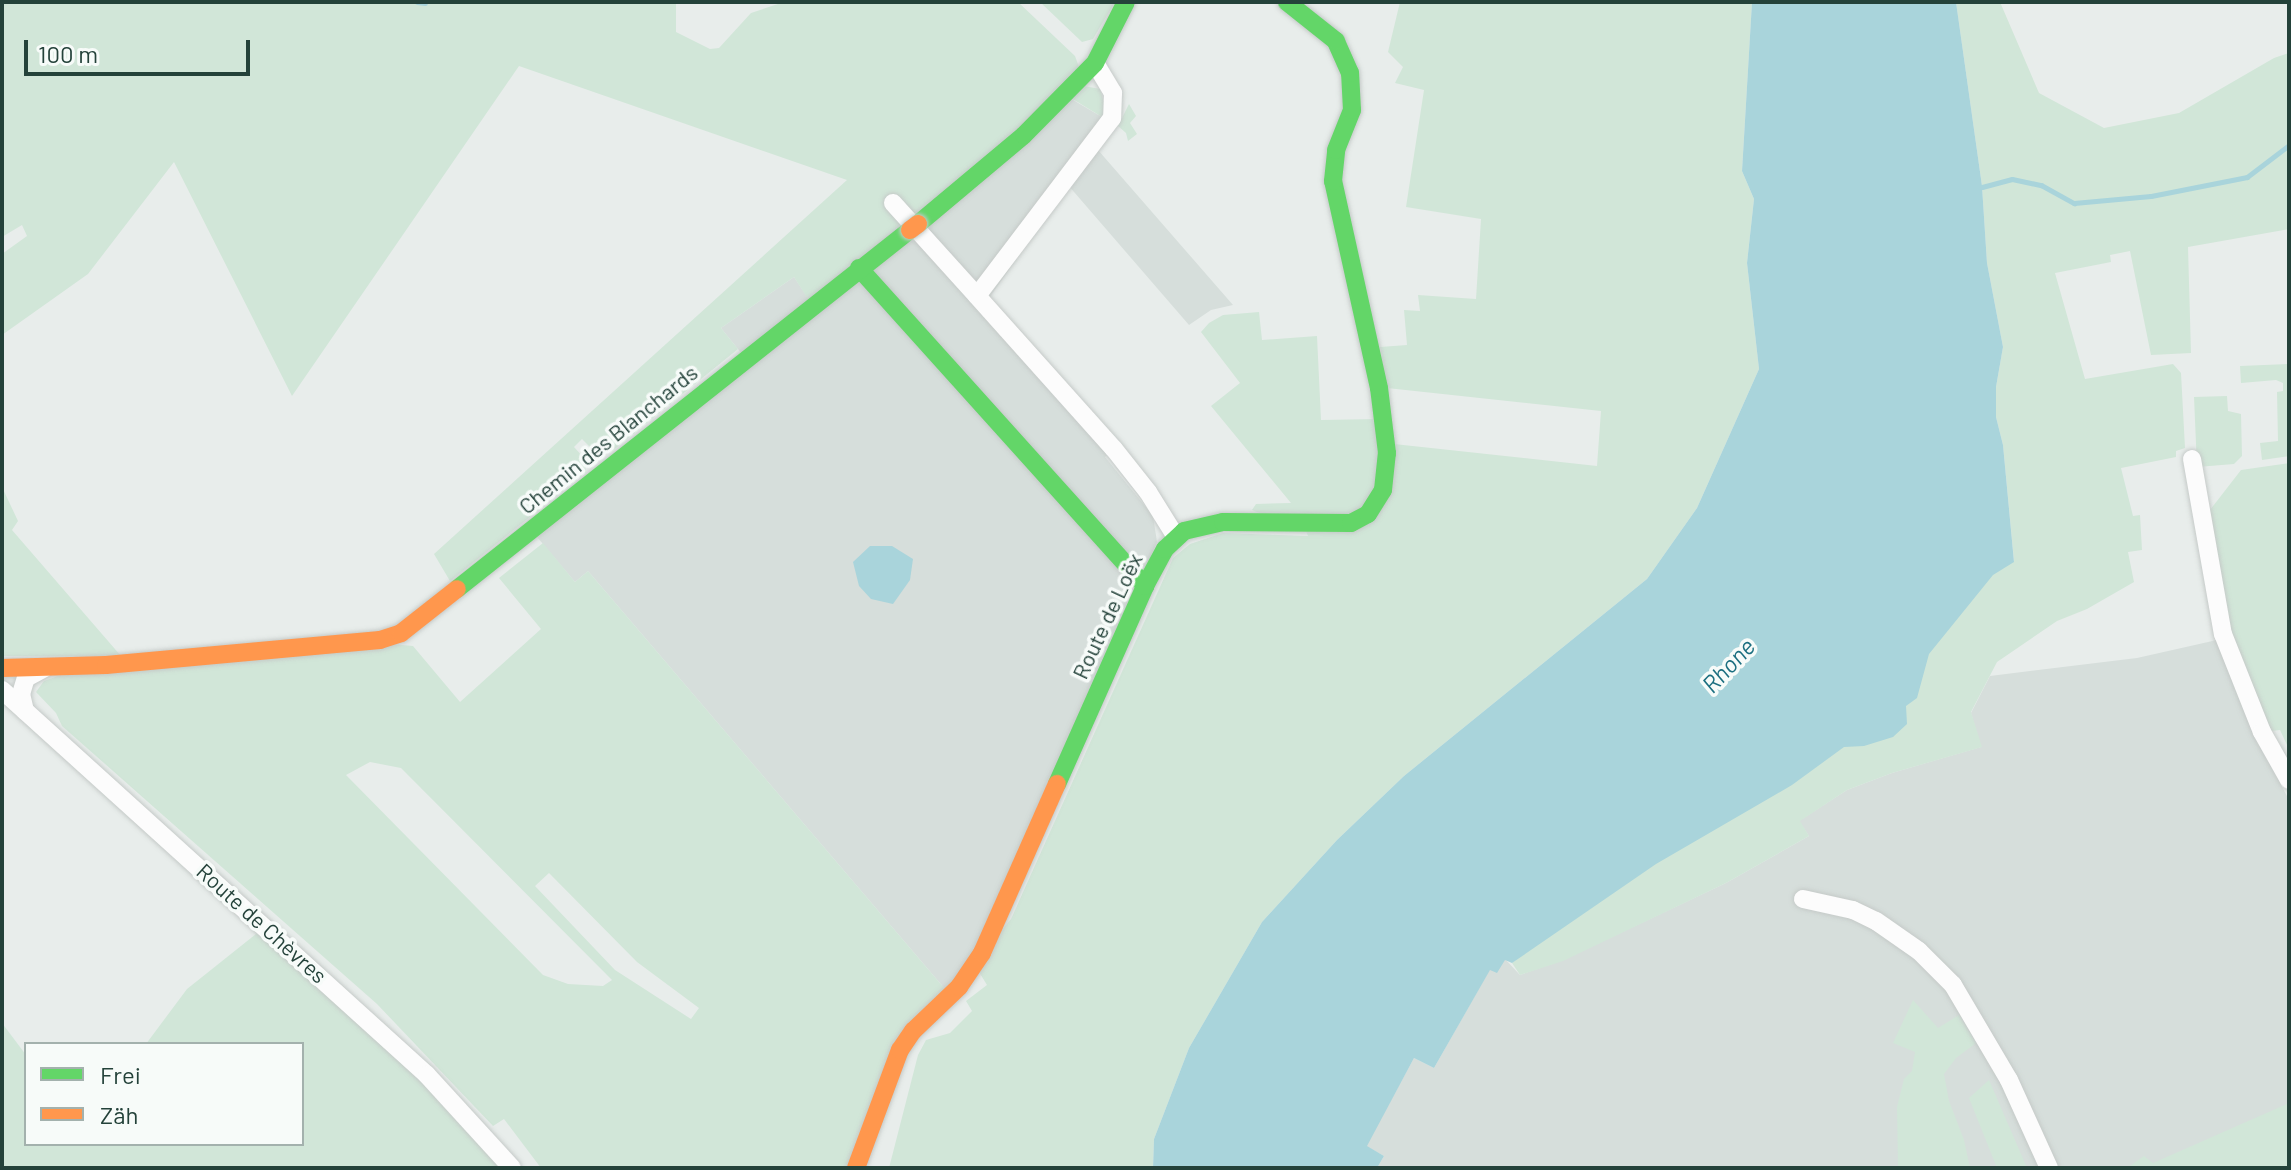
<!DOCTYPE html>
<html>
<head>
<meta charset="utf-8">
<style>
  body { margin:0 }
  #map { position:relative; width:2291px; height:1170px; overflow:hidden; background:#e8edeb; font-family:Barlow,sans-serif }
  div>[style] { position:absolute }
  .built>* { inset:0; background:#d6dedb }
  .green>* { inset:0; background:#d1e6d8 }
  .water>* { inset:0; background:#a9d4db }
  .stream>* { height:5px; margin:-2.5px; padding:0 2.5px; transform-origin:2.5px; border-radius:2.5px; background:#a9d4db }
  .roads { filter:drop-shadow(0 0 2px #c5cac8) drop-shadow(0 0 2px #c5cac8) }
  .street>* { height:18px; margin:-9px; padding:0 9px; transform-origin:9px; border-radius:9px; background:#fcfcfc }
  .fast>* { height:18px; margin:-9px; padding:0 9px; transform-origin:9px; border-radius:9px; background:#63d668 }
  .slow>* { height:18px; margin:-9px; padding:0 9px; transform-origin:9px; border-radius:9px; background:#ff974d }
  .bridges { filter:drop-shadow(0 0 2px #c3cbc8) drop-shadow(0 0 2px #c3cbc8) }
  .slow-bridge>* { height:18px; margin:-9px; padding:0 9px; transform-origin:9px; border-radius:9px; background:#ff974d }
  span { translate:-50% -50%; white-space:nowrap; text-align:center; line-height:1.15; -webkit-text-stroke:7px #f7fbf9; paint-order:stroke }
  .street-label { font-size:22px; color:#24423a }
  .water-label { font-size:24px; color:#1c6f80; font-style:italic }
  .frame { position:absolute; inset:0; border:4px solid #24423a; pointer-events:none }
  .legend { position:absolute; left:24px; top:1042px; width:280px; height:104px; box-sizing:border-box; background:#f7fbf9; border:2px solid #a3b1ad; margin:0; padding:10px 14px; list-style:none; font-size:24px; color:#24423a }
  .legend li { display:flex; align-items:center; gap:16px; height:40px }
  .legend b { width:40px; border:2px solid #a3b1ad }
  .scale { position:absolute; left:24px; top:40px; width:226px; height:36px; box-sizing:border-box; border:4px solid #24423a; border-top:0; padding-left:10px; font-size:24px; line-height:28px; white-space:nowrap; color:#24423a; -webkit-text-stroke:6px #f7fbf9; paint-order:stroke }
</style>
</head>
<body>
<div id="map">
  <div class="built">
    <div style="clip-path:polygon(1058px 91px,1117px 126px,1098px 150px,1233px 305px,1211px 310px,1189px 325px,1068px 185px,985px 304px,1114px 449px,1105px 457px,1153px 516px,1157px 542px,967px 968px,945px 989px,588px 571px,575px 582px,532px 531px,746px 359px,721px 328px,794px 277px,808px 298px)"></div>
    <div style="clip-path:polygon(2217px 640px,2254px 733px,2289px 800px,2289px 1168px,1377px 1168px,1384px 1156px,1366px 1146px,1414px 1058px,1434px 1068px,1490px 969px,1505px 959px,1520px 975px,1563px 960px,1726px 883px,1809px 836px,1799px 821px,1847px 790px,1892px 773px,1981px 747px,1971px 713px,1990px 676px,2137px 658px)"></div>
  </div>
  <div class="green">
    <div style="clip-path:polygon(2px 2px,676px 2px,676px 32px,710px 49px,719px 48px,751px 13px,784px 2px,1018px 2px,1075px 56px,1079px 67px,1017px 132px,808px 299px,794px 277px,721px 328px,738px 349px,611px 452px,593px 450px,582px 439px,574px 447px,584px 458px,586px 472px,450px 581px,434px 554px,847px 180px,519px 66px,292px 396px,174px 162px,88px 274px,2px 335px,2px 254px,27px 236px,22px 225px,2px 237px)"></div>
    <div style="clip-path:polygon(1040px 2px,1115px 2px,1093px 39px,1082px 42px)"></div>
    <div style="clip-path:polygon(1400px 2px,1752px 2px,1742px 171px,1754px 199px,1747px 263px,1759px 369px,1697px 508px,1647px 579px,1404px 776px,1337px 840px,1262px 922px,1189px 1048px,1154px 1139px,1153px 1168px,889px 1168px,918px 1055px,926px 1040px,950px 1033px,972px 1011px,966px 1001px,987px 985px,979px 972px,998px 935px,1011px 919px,1173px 558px,1190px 544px,1223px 533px,1308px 536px,1306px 531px,1252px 510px,1256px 504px,1291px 503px,1211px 406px,1240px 383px,1201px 332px,1209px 323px,1223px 315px,1259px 312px,1262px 340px,1317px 336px,1321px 420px,1379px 419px,1394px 444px,1597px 466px,1601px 411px,1387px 388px,1380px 347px,1407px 345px,1404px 310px,1420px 311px,1418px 295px,1476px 299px,1481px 219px,1406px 207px,1424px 90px,1395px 83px,1403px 67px,1388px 52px)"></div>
    <div style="clip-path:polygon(1956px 2px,2000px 2px,2039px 93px,2104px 128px,2179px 113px,2274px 58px,2289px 53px,2289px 229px,2188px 247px,2191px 353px,2151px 355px,2130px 251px,2110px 255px,2111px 262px,2055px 273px,2085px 379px,2173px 364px,2181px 373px,2185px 448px,2176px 451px,2176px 457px,2121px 468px,2133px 516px,2140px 515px,2142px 550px,2128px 552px,2134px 582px,2087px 609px,2057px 621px,1997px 662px,1971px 712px,1982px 747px,1892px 773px,1847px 790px,1800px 821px,1809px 836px,1726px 883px,1563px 961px,1520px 975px,1512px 963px,1953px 597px,2014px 561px,2003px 445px,1996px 417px,1996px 387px,2003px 347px,1987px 263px,1982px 186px)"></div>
    <div style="clip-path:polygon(1084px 86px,1100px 89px,1105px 106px,1102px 117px,1071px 98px)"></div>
    <div style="clip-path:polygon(1129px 104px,1136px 116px,1130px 123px,1137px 134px,1128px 141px,1126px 133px,1118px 126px)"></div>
    <div style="clip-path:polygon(2289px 364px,2289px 456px,2262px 460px,2260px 443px,2278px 441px,2277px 392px,2283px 391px,2283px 383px,2276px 380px,2241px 383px,2240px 366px)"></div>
    <div style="clip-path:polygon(2227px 396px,2228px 411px,2241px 414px,2242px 456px,2234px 464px,2197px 467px,2194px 397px)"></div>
    <div style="clip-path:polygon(2289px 463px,2289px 749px,2280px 730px,2271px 731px,2236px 648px,2227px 616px,2210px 510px,2241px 470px)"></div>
    <div style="clip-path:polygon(2px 487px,18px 521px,12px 530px,121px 656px,2px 656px)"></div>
    <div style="clip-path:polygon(evenodd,543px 543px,575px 582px,588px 571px,945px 989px,845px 1168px,541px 1168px,504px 1119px,493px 1126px,377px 1004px,62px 726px,56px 713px,36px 692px,44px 681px,58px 676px,391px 644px,413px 646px,460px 702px,541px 629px,499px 578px,543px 543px,370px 762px,401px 768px,612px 980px,603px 986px,568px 984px,543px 975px,346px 775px,370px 762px,543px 543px,549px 873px,637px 962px,699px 1008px,691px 1019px,615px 970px,535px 886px,549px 873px)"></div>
    <div style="clip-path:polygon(261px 930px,424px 1081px,503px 1168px,2px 1168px,2px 1023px,26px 1055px,26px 1144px,302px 1144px,302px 1044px,146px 1044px,187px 989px)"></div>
    <div style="clip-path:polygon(1913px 1000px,1938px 1028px,1959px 1015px,1976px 1043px,1956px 1058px,1944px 1074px,1949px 1101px,1964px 1140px,1970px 1168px,1898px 1167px,1897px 1107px,1904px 1079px,1912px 1071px,1915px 1052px,1893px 1043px)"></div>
    <div style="clip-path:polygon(1989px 1080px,2027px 1168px,1997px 1168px,1969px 1098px)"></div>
    <div style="clip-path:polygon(2289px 1103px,2289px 1168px,2127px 1168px,2144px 1156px,2153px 1163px)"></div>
  </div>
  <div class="water">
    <div style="clip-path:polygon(1752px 2px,1956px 2px,1982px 186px,1987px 263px,2003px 347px,1996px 387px,1996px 417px,2003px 445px,2014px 562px,1993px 575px,1929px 654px,1917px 698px,1906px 706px,1907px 724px,1893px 737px,1864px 746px,1844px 747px,1792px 785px,1656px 864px,1512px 963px,1505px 960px,1497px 973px,1490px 970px,1434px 1068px,1414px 1058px,1367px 1146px,1384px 1156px,1377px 1168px,1153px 1168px,1154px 1139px,1189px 1048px,1262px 922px,1337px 840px,1404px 776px,1647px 579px,1697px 508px,1759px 369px,1747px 263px,1754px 199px,1742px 171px)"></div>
    <div style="clip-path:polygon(870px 546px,892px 546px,913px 559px,910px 580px,893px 604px,871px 599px,859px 586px,853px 562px)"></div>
  </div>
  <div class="stream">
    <div style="left:417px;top:2px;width:8px;rotate:7deg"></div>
    <div style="left:1982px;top:187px;width:31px;rotate:-15deg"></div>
    <div style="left:2012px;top:179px;width:30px;rotate:12deg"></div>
    <div style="left:2041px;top:185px;width:38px;rotate:29deg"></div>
    <div style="left:2074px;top:203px;width:77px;rotate:-5.2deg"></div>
    <div style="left:2151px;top:196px;width:98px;rotate:-11.2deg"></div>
    <div style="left:2247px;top:177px;width:53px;rotate:-37.3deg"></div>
  </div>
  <div class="roads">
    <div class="street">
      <div style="left:1095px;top:63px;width:35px;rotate:59deg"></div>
      <div style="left:1113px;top:93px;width:25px;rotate:92deg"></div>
      <div style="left:1112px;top:118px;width:223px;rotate:127.2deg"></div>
      <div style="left:977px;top:296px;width:205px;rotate:48.2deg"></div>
      <div style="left:1114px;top:449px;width:55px;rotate:51.7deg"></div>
      <div style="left:1148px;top:492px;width:53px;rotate:58.1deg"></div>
      <div style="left:893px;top:203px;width:125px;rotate:47.9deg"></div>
      <div style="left:2192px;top:459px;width:178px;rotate:80deg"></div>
      <div style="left:2223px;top:634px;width:105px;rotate:68.3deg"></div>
      <div style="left:2262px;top:732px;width:55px;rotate:60.6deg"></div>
      <div style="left:2px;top:690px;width:573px;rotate:42.17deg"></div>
      <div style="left:427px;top:1075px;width:126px;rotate:47.6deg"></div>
      <div style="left:25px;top:711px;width:17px;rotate:-103deg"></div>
      <div style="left:21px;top:694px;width:17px;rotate:-73deg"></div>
      <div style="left:26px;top:678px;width:21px;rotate:-28deg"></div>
      <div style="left:1803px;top:899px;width:51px;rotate:12.4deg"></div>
      <div style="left:1853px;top:910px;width:25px;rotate:26deg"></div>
      <div style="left:1876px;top:921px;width:52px;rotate:34.9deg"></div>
      <div style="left:1919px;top:951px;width:48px;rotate:45deg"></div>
      <div style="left:1953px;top:985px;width:110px;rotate:59.5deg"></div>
      <div style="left:2009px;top:1080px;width:97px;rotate:65.6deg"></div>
    </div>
    <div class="fast">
      <div style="left:918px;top:224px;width:138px;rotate:-40deg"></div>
      <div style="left:1024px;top:135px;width:101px;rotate:-45.4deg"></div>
      <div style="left:1095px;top:63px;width:68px;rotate:-63.1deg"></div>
      <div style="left:859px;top:268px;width:428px;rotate:48deg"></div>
      <div style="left:457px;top:589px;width:578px;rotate:-38.4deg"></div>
      <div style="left:1057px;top:784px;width:217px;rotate:-66deg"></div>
      <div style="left:1145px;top:586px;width:42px;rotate:-61.6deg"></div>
      <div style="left:1165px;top:549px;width:26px;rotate:-43deg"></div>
      <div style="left:1184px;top:531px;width:40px;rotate:-13deg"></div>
      <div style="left:1223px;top:522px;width:128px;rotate:0.4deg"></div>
      <div style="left:1351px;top:523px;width:19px;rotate:-28deg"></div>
      <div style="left:1368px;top:514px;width:28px;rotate:-58deg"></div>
      <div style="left:1383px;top:490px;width:37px;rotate:-84deg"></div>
      <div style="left:1387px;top:453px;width:65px;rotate:-97deg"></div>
      <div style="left:1379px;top:388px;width:212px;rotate:-102.5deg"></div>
      <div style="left:1333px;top:181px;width:31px;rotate:-84deg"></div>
      <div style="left:1336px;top:150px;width:43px;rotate:-68.2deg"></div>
      <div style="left:1352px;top:110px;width:37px;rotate:-93deg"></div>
      <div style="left:1350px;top:73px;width:35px;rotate:-114deg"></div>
      <div style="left:1336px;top:41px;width:63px;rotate:-141.5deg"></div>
    </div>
    <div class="slow">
      <div style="left:2px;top:668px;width:104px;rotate:-1.7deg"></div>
      <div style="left:106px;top:665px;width:275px;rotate:-5.2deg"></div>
      <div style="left:380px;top:640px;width:22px;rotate:-18deg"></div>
      <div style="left:401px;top:633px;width:71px;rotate:-38.2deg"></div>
      <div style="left:856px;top:1168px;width:126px;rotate:-69.6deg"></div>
      <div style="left:900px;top:1050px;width:23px;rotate:-56deg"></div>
      <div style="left:913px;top:1031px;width:64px;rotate:-43.7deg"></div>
      <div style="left:959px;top:987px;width:41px;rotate:-55.9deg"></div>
      <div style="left:982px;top:953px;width:185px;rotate:-66.1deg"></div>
    </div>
  </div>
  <div class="bridges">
    <div class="slow-bridge">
      <div style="left:910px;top:230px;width:10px;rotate:-37deg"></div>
    </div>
  </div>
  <div class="street-label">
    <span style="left:608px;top:439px;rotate:-39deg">Chemin des Blanchards</span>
    <span style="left:1107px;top:616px;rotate:-65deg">Route de Loëx</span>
    <span style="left:262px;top:923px;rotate:42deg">Route de Chèvres</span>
  </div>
  <div class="water-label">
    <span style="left:1728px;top:665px;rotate:-47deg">Rhone</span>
  </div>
  <div class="frame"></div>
  <ul class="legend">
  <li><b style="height:10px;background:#63d668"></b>Frei</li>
  <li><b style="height:10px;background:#ff974d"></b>Zäh</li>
  </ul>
  <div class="scale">100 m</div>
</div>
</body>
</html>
